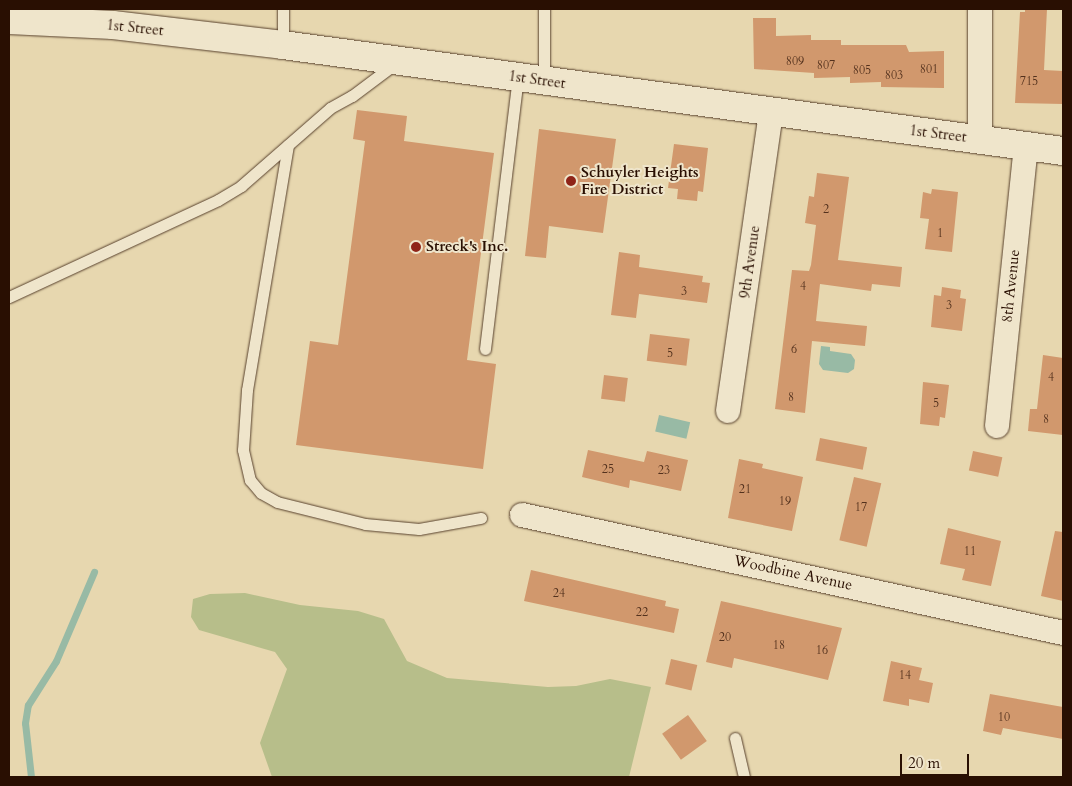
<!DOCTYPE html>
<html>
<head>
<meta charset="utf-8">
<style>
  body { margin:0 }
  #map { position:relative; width:1072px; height:786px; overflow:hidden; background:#e7d7af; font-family:Cardo,serif }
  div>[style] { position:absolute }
  .green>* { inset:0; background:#b7be8a }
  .water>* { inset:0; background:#98baa5; transform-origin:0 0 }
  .stream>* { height:7px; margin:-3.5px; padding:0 3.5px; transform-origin:3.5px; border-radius:3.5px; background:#98baa5 }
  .building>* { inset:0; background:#d1986d; transform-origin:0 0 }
  .roads { filter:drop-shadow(0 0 1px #58412d) drop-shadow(0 0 1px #58412d) }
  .lane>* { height:11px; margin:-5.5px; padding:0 5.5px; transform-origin:5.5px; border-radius:5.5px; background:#efe5cb }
  .street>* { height:24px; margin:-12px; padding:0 12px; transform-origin:12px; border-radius:12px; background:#efe5cb }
  .secondary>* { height:28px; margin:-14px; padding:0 14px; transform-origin:14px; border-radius:14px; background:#efe5cb }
  .dots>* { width:14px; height:14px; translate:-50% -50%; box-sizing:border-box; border:2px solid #efe5cb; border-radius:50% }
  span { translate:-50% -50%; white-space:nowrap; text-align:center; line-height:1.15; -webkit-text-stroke:4px #efe5cb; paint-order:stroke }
  .number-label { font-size:12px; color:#53311d }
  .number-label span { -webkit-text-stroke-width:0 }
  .street-label { font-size:15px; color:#290f02 }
  .poi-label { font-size:15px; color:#290f02; font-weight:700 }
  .left { translate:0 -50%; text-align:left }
  .frame { position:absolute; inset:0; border:10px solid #290f02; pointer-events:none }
  .scale { position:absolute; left:900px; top:754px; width:69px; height:22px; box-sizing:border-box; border:2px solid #290f02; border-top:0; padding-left:6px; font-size:15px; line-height:18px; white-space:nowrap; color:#290f02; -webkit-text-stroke:4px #efe5cb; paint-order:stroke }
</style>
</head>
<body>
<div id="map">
  <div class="green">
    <div style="clip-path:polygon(245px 593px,300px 605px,358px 611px,384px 619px,407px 661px,447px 678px,548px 687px,576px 686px,610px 679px,651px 687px,629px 777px,272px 777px,260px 743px,287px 669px,275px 652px,199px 630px,191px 617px,193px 599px,210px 594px)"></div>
  </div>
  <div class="water">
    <div style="clip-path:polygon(821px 346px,830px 347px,830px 351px,851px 354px,855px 360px,854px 369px,848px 373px,823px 370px,819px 364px)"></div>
    <div style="left:659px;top:415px;width:32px;height:17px;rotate:13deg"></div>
  </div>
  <div class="stream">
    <div style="left:31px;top:777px;width:54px;rotate:-96.3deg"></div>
    <div style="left:25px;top:723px;width:18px;rotate:-81deg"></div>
    <div style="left:28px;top:705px;width:52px;rotate:-57.5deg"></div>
    <div style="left:56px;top:661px;width:97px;rotate:-66.9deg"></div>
  </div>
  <div class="building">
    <div style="clip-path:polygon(1025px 9px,1047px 9px,1044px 70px,1063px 71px,1063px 104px,1015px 103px,1020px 12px,1025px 12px)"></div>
    <div style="clip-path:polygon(753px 18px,776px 18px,776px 36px,811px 35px,811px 40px,841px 40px,841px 45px,906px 45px,909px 52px,944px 51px,944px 88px,881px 87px,881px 82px,850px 83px,850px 77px,814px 78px,814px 73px,754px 69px)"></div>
    <div style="clip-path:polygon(357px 110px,407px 116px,404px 141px,494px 153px,467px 360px,496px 364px,483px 469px,296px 445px,310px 341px,338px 345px,365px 141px,353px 139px)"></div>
    <div style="clip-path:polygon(539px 129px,616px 139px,603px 233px,549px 226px,546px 258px,525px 256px)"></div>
    <div style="clip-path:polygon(674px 144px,708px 148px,703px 192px,698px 191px,697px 201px,677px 199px,678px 189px,668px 188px)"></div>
    <div style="clip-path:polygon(817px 173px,849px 177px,838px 260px,902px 267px,900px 287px,872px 284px,871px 291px,820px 284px,816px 321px,867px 326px,865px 346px,812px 341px,805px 413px,775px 409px,792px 270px,809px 271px,811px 265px,816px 225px,805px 223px,809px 196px,814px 197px)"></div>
    <div style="clip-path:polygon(932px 189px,958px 192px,952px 252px,925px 249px,929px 219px,920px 218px,923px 192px,931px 194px)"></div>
    <div style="clip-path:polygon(619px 252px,640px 255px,639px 267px,703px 276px,702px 282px,710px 283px,707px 303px,639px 294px,636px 318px,611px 315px)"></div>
    <div style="clip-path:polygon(942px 287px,961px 290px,960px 298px,966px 299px,962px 331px,931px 327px,934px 295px,941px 296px)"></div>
    <div style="left:650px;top:334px;width:40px;height:27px;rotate:7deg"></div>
    <div style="clip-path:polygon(1043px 355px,1063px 358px,1063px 435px,1028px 431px,1030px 409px,1037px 409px)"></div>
    <div style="left:604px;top:375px;width:24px;height:24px;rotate:7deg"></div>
    <div style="clip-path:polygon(923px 382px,949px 385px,945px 418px,940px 417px,939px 426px,920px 424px)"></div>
    <div style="left:820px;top:438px;width:48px;height:23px;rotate:11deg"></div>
    <div style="clip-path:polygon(588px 450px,644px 462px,647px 451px,688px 460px,681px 491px,630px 480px,629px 488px,582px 477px)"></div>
    <div style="left:973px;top:451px;width:30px;height:20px;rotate:12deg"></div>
    <div style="clip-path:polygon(739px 459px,763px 464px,762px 468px,803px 477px,792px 531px,728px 518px)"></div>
    <div style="left:854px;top:477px;width:28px;height:65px;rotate:13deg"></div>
    <div style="clip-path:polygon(948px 528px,1001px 541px,991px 586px,962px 580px,965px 569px,940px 564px)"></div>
    <div style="clip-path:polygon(1055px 531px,1063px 532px,1063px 601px,1041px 596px)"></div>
    <div style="clip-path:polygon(531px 570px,666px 601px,665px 606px,679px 609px,674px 633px,524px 601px)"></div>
    <div style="clip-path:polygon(721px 601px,842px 628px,828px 680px,734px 658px,732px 668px,706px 662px)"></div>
    <div style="left:671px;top:659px;width:27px;height:26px;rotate:13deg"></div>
    <div style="clip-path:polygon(891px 661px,922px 668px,919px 680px,933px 683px,929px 703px,909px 699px,909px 706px,883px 701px)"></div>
    <div style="clip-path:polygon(990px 694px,1063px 707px,1063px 739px,1003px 728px,1001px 735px,983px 731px)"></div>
    <div style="left:688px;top:715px;width:32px;height:32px;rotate:54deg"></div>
  </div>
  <div class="roads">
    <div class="lane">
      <div style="left:283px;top:45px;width:36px;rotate:-90deg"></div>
      <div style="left:544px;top:81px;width:72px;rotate:-90deg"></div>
      <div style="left:288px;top:145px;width:248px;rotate:99.5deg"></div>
      <div style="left:247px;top:390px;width:60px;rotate:93.8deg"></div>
      <div style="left:243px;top:450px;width:31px;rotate:77deg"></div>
      <div style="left:250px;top:480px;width:17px;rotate:50deg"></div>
      <div style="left:261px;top:493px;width:18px;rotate:29deg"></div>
      <div style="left:277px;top:502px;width:91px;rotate:14deg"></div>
      <div style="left:365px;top:524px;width:54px;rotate:5.3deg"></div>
      <div style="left:419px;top:529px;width:63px;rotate:-10.1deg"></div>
      <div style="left:9px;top:297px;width:230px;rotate:-24.9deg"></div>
      <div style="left:218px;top:200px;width:27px;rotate:-31deg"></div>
      <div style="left:241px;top:186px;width:118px;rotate:-41.2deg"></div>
      <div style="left:330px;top:108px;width:25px;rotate:-29deg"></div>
      <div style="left:352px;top:96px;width:55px;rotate:-36.9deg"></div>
      <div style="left:485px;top:349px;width:273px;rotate:-83.1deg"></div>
      <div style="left:735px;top:738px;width:40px;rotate:77deg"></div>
    </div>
    <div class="street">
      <div style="left:980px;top:140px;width:131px;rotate:-90deg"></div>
      <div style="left:728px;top:411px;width:301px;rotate:-81.8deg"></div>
      <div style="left:997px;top:426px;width:281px;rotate:-84.1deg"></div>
      <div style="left:522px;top:515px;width:554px;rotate:12.3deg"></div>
    </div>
    <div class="secondary">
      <div style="left:9px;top:20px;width:104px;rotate:2.8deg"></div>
      <div style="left:113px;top:25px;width:171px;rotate:6.7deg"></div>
      <div style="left:283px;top:45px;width:787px;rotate:7.74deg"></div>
    </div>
  </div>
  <div class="dots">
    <div style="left:571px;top:181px;background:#8f2418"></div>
    <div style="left:416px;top:247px;background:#8f2418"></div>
  </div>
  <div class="number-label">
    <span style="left:795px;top:62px">809</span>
    <span style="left:826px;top:66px">807</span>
    <span style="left:929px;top:70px">801</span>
    <span style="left:862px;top:71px">805</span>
    <span style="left:894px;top:76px">803</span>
    <span style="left:1029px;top:82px">715</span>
    <span style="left:826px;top:210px">2</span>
    <span style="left:940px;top:234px">1</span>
    <span style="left:803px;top:287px">4</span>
    <span style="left:684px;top:292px">3</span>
    <span style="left:949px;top:306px">3</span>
    <span style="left:794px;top:350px">6</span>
    <span style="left:670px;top:354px">5</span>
    <span style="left:1051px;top:378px">4</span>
    <span style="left:791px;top:398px">8</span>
    <span style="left:936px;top:404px">5</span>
    <span style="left:1046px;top:420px">8</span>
    <span style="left:608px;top:470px">25</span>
    <span style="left:664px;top:471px">23</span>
    <span style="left:745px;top:490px">21</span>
    <span style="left:785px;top:502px">19</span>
    <span style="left:861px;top:508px">17</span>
    <span style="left:970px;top:552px">11</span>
    <span style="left:559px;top:594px">24</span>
    <span style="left:642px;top:613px">22</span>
    <span style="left:725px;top:638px">20</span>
    <span style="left:779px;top:646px">18</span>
    <span style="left:822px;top:651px">16</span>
    <span style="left:905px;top:676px">14</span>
    <span style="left:1004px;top:718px">10</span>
  </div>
  <div class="street-label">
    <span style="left:135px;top:28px;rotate:6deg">1st Street</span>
    <span style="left:537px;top:80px;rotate:8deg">1st Street</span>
    <span style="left:938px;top:134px;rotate:7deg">1st Street</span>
    <span style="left:750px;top:262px;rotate:-82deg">9th Avenue</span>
    <span style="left:1011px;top:286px;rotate:-84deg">8th Avenue</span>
    <span style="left:793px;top:573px;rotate:12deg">Woodbine Avenue</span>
  </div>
  <div class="poi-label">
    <span class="left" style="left:581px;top:181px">Schuyler Heights<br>Fire District</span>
    <span class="left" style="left:426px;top:247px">Streck's Inc.</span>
  </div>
  <div class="frame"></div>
  <div class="scale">20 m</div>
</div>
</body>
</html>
